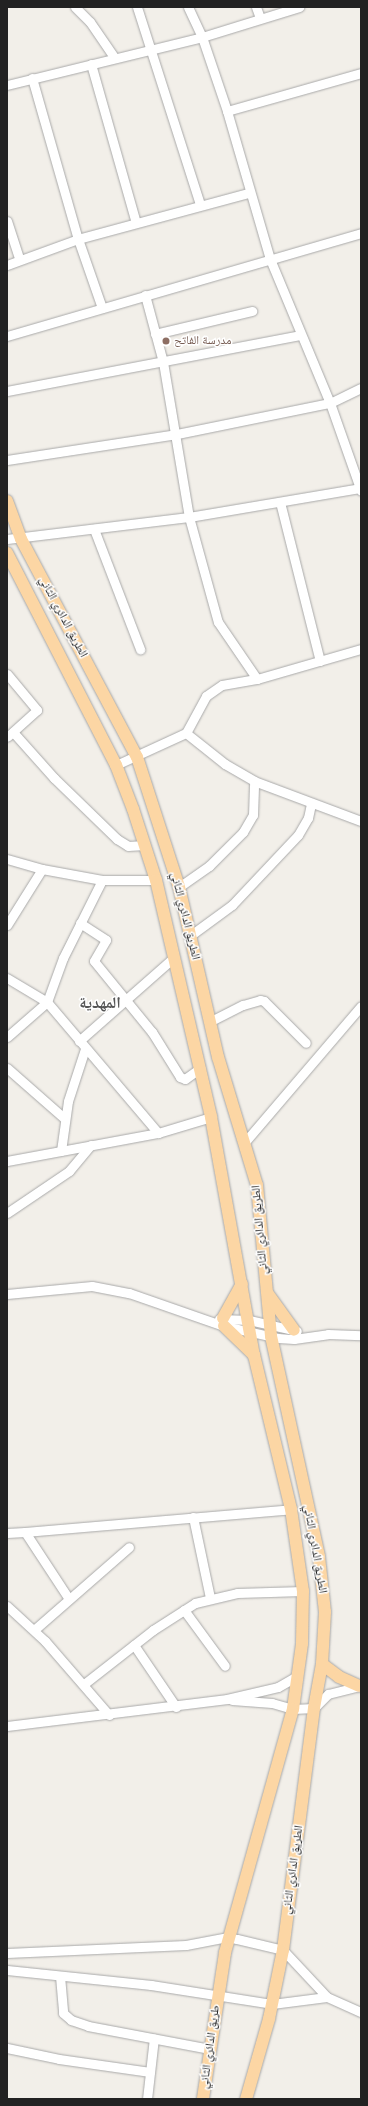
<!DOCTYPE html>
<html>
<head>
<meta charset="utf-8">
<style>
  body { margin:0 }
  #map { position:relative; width:368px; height:2106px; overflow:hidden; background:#f2efe9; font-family:"Fira Sans","Noto Naskh Arabic",sans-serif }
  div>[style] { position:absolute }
  .roads { filter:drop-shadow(0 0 1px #a9a9a9) drop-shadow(0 0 1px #a9a9a9) }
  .minor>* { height:9px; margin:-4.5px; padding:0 4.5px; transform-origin:4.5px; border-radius:4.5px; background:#fff }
  .major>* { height:12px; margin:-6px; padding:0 6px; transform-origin:6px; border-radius:6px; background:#fcd6a4 }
  .dots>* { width:11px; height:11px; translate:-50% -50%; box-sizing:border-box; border:2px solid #fff; border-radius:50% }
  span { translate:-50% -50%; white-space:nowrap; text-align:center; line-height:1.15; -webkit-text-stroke:3px #fff; paint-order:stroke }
  .education-label { font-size:12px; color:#785e54 }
  .left { translate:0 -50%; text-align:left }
  .street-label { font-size:12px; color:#222 }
  .district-label { font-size:16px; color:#555; font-weight:700 }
  .frame { position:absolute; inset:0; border:8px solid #222; pointer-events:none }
</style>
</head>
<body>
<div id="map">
  <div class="roads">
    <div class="minor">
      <div style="left:75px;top:7px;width:21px;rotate:45deg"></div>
      <div style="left:90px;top:22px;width:42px;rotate:55.6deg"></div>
      <div style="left:137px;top:7px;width:207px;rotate:72.3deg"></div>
      <div style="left:188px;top:7px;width:33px;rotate:65deg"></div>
      <div style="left:202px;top:37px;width:78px;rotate:71.3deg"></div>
      <div style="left:227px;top:111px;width:154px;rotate:73.8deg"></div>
      <div style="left:270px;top:259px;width:156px;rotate:67.4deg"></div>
      <div style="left:330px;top:403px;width:93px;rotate:70.6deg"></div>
      <div style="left:256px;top:7px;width:12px;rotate:70deg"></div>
      <div style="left:91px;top:64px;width:165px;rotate:74.2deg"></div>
      <div style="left:32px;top:78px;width:167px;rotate:74.1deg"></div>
      <div style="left:78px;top:239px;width:73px;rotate:70.8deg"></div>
      <div style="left:7px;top:85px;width:201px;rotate:-13.8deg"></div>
      <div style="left:202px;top:37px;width:102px;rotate:-17.2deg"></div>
      <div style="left:227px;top:111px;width:139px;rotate:-15.8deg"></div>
      <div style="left:7px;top:221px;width:40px;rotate:72deg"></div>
      <div style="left:7px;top:265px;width:76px;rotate:-20.1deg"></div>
      <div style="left:78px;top:239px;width:177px;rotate:-15.1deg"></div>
      <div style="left:145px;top:295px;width:69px;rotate:75deg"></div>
      <div style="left:163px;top:362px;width:157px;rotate:80.5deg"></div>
      <div style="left:189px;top:517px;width:109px;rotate:74.6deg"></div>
      <div style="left:218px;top:622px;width:69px;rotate:55.6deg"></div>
      <div style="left:155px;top:334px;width:100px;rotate:-13.3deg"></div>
      <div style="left:7px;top:336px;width:369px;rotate:-16.2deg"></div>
      <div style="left:7px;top:391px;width:298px;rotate:-10.8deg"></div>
      <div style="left:7px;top:460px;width:172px;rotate:-8.7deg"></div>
      <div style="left:177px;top:434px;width:156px;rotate:-11.5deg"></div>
      <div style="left:330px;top:403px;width:34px;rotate:-26deg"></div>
      <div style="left:280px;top:502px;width:164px;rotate:75.9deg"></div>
      <div style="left:94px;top:529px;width:129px;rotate:69deg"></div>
      <div style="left:7px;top:539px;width:183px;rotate:-6.9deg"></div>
      <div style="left:189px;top:517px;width:173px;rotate:-9.6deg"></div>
      <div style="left:7px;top:674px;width:47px;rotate:50.2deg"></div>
      <div style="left:37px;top:710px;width:40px;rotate:138deg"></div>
      <div style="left:13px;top:732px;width:62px;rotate:48.3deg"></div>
      <div style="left:54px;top:778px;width:88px;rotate:44.1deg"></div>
      <div style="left:117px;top:839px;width:13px;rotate:32deg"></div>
      <div style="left:128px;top:846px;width:17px;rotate:-3deg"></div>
      <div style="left:186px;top:733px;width:50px;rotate:38.5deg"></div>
      <div style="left:225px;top:764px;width:34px;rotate:30deg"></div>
      <div style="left:254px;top:781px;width:114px;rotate:20.5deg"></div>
      <div style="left:116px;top:765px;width:77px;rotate:-24.6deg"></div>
      <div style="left:186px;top:733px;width:42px;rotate:-61.6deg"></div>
      <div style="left:206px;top:696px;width:19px;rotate:-35deg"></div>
      <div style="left:222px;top:685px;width:36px;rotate:-10deg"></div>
      <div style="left:257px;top:679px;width:108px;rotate:-16.1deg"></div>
      <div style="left:7px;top:859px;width:36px;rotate:16deg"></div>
      <div style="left:42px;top:869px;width:61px;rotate:10.4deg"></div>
      <div style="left:102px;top:880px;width:54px"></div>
      <div style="left:179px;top:887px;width:37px;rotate:-35deg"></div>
      <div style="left:209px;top:866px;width:48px;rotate:-45deg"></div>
      <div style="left:243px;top:832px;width:20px;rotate:-60deg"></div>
      <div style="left:253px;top:815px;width:34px;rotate:-88deg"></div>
      <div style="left:80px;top:923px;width:31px;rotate:33deg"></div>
      <div style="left:106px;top:940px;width:24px;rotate:120deg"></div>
      <div style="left:94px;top:961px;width:92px;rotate:50.8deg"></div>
      <div style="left:152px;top:1032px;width:53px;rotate:58.1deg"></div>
      <div style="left:180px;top:1077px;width:5px;rotate:22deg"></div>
      <div style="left:185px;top:1079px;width:19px;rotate:-36deg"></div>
      <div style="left:7px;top:925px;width:66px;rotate:-58deg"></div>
      <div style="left:191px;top:935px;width:51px;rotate:-36.2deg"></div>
      <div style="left:232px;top:905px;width:96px;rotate:-46.7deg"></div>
      <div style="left:298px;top:835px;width:20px;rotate:-60deg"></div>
      <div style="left:308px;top:818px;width:14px;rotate:-78deg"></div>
      <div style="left:7px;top:978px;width:47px;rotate:31deg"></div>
      <div style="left:47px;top:1002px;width:172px;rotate:49.7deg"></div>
      <div style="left:209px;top:1022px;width:38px;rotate:-27deg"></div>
      <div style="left:243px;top:1005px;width:18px;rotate:-16deg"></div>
      <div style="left:260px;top:1000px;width:4px;rotate:14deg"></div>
      <div style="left:264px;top:1001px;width:59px;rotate:45deg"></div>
      <div style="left:7px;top:1037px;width:53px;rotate:-41.2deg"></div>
      <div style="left:47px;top:1002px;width:47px;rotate:-70deg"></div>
      <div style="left:63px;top:958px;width:87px;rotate:-63.4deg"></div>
      <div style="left:79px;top:1041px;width:125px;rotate:-41.4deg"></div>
      <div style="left:7px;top:1068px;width:76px;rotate:41.3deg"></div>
      <div style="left:244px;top:1143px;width:180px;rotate:-49.5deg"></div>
      <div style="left:61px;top:1151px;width:50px;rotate:-82deg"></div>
      <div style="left:68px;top:1101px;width:55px;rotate:-71.9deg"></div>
      <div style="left:7px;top:1161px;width:154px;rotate:-10.5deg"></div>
      <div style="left:158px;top:1133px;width:55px;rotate:-16.8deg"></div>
      <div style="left:7px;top:1213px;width:75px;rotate:-34.1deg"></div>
      <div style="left:69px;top:1171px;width:34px;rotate:-50deg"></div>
      <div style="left:7px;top:1294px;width:85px;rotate:-5.4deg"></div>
      <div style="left:92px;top:1286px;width:38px;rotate:11deg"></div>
      <div style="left:129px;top:1293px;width:101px;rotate:19.2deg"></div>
      <div style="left:224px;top:1326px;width:55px;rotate:12.5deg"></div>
      <div style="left:278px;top:1338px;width:16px;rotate:4deg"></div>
      <div style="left:294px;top:1339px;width:34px;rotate:-8deg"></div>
      <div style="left:328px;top:1334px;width:33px;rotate:2deg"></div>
      <div style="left:219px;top:1319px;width:30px;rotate:2deg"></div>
      <div style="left:249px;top:1320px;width:49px;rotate:12.9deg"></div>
      <div style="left:193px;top:1517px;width:83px;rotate:78.1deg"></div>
      <div style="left:25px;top:1532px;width:267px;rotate:-4.9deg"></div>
      <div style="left:7px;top:1533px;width:18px;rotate:-3deg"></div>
      <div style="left:25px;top:1532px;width:80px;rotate:56.7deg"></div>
      <div style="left:7px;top:1606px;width:52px;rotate:42.6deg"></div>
      <div style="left:45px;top:1641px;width:98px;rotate:49.1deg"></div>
      <div style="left:184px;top:1610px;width:69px;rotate:53.8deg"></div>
      <div style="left:34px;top:1630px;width:126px;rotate:-41.1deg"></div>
      <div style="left:134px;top:1645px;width:75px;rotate:55.9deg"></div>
      <div style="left:84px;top:1684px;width:88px;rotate:-38deg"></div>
      <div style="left:153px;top:1630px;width:50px;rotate:-32.7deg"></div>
      <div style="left:195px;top:1603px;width:43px;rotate:-13.4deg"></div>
      <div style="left:237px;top:1593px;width:66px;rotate:-1.7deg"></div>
      <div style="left:232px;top:1700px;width:40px;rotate:4.3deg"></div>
      <div style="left:272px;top:1703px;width:22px;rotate:16deg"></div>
      <div style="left:293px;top:1709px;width:21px;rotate:-3deg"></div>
      <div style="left:314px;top:1708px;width:20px;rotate:-45deg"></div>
      <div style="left:328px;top:1694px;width:32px;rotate:-14deg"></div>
      <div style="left:7px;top:1726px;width:222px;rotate:-7deg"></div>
      <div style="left:227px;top:1699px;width:52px;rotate:-13.2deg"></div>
      <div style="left:278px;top:1687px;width:22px;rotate:-30deg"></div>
      <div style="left:7px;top:1953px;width:179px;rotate:-2.6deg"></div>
      <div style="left:186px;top:1945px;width:43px;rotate:-10.8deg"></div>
      <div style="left:228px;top:1937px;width:9px;rotate:13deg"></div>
      <div style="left:237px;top:1939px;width:47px;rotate:13.4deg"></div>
      <div style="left:283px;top:1950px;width:64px;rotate:46.9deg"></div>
      <div style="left:327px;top:1997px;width:37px;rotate:24deg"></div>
      <div style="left:7px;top:1970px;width:145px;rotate:5.9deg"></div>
      <div style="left:151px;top:1985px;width:122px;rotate:8.9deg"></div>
      <div style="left:272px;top:2004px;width:55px;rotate:-7.3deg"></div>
      <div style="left:60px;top:1976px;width:37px;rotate:85deg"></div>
      <div style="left:63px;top:2013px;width:11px;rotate:41deg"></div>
      <div style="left:71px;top:2020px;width:18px;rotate:19deg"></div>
      <div style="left:88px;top:2026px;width:124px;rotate:10.7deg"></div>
      <div style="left:7px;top:2048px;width:53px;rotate:11.9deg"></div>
      <div style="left:59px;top:2059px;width:92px;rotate:8.1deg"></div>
      <div style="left:147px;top:2099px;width:61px;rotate:-83.5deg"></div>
    </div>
    <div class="major">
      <div style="left:7px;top:501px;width:40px;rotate:69.8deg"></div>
      <div style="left:21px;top:539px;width:247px;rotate:62deg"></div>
      <div style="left:137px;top:757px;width:137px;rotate:72.1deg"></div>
      <div style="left:179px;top:887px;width:174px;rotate:77.1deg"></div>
      <div style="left:218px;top:1057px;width:134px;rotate:73.1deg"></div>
      <div style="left:257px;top:1185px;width:152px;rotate:84.7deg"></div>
      <div style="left:271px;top:1336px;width:226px;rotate:77.7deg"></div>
      <div style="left:319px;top:1557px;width:55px;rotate:83.8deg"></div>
      <div style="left:325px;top:1612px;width:52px;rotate:93.3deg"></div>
      <div style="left:322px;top:1664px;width:45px;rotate:100.3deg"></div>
      <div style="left:314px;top:1708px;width:244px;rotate:97.3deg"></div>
      <div style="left:283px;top:1950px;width:70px;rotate:101.5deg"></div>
      <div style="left:269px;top:2019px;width:83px;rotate:106deg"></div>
      <div style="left:7px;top:553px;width:238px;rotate:62.8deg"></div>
      <div style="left:116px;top:765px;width:47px;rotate:68.9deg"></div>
      <div style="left:133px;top:809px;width:75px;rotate:72.1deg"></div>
      <div style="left:156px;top:880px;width:243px;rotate:76.9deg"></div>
      <div style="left:211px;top:1117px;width:242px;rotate:79.8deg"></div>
      <div style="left:254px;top:1355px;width:158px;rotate:76.5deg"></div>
      <div style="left:291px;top:1509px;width:83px;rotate:81.7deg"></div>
      <div style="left:303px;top:1591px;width:53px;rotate:91.1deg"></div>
      <div style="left:302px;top:1644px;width:66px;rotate:97.9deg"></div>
      <div style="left:293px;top:1709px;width:253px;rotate:105.6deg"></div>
      <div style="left:225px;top:1953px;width:148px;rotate:98.6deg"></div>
      <div style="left:268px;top:1294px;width:44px;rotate:54.2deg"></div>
      <div style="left:223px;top:1318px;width:39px;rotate:-61deg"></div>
      <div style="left:224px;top:1326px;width:42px;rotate:44deg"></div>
      <div style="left:322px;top:1664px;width:21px;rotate:37deg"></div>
      <div style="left:339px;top:1677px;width:22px;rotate:24deg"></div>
    </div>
  </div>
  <div class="dots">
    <div style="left:166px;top:341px;background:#8d6e63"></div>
  </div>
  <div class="education-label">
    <span class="left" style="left:174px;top:341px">مدرسة الفاتح</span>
  </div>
  <div class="street-label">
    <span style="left:63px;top:617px;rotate:62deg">الطريق الدائري الثاني</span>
    <span style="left:185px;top:916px;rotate:76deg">الطريق الدائري الثاني</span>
    <span style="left:260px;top:1230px;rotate:-95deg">الطريق الدائري الثاني</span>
    <span style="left:315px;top:1549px;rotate:80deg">الطريق الدائري الثاني</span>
    <span style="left:293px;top:1870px;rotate:-82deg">الطريق الدائري الثاني</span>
    <span style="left:210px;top:2047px;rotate:-82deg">طريق الدائري الثاني</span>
  </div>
  <div class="district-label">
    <span style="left:100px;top:1003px">المهدية</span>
  </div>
  <div class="frame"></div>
</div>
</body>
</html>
